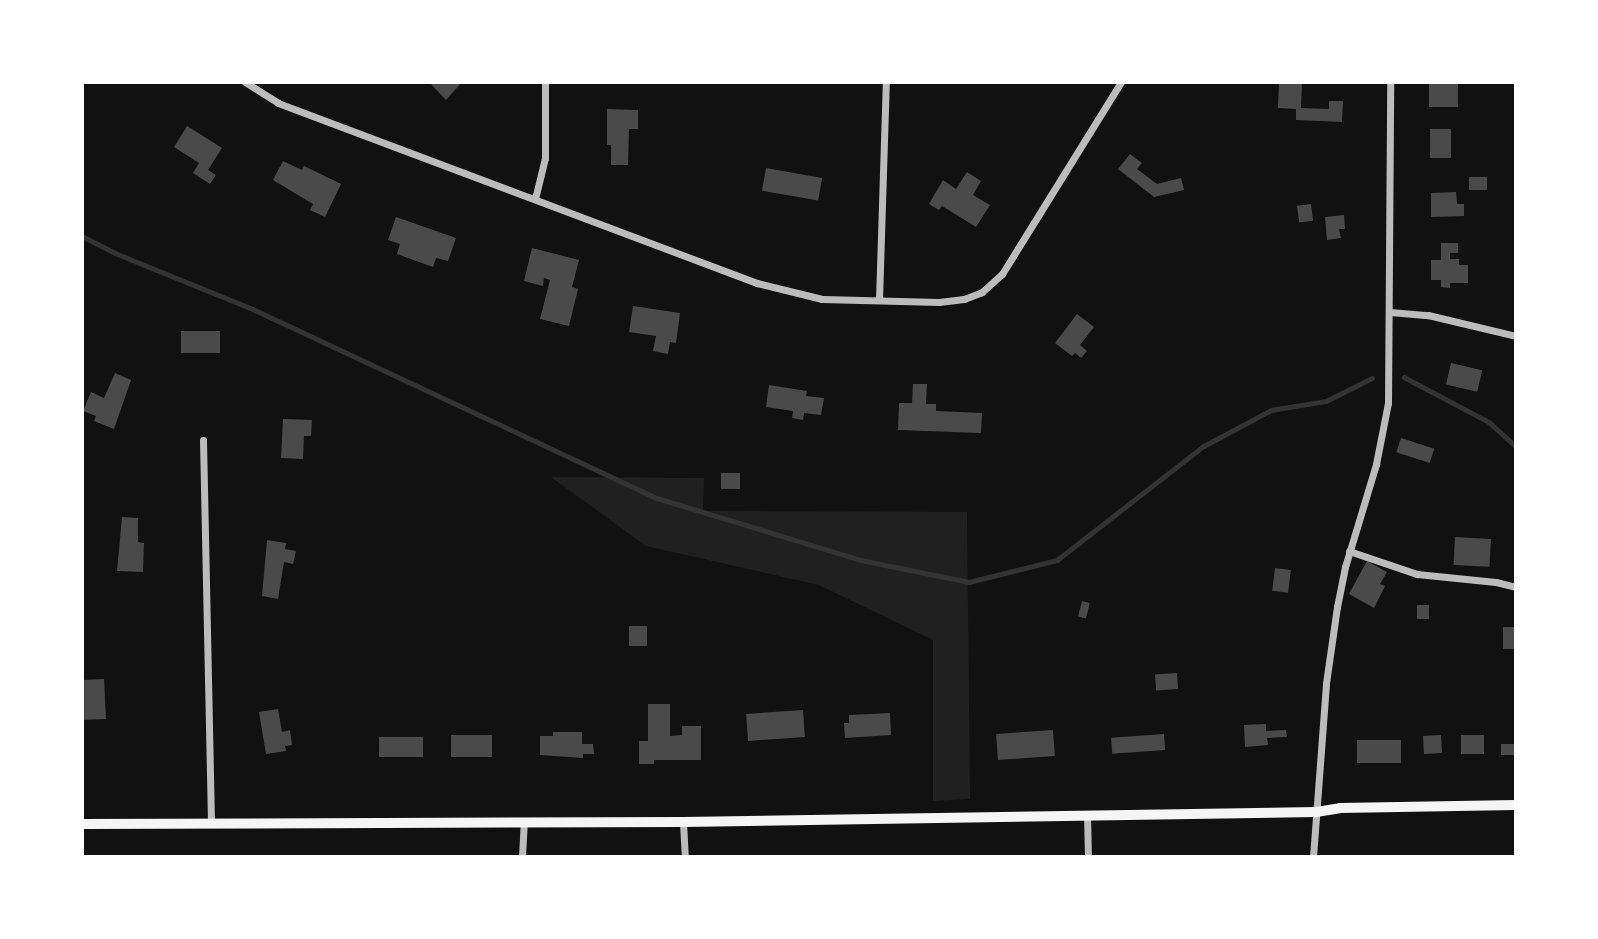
<!DOCTYPE html>
<html>
<head>
<meta charset="utf-8">
<style>
  body { margin:0 }
  #map { position:relative; width:1598px; height:939px; overflow:hidden; background:#111; font-family:"Nunito Sans",sans-serif }
  div>[style] { position:absolute }
  .green>* { inset:0; background:#202020 }
  .stream>* { height:4.5px; margin:-2.25px; padding:0 2.25px; transform-origin:2.25px; border-radius:2.25px; background:#333 }
  .building>* { inset:0; background:#4a4a4a; transform-origin:0 0 }
  .minor>* { height:7px; margin:-3.5px; padding:0 3.5px; transform-origin:3.5px; border-radius:3.5px; background:#bcbcbc }
  .secondary>* { height:10px; margin:-5px; padding:0 5px; transform-origin:5px; border-radius:5px; background:#f5f5f5 }
  span { translate:-50% -50%; white-space:nowrap; text-align:center; line-height:1.15; -webkit-text-stroke:6px #fff; paint-order:stroke }
  .frame { position:absolute; inset:0; border:84px solid #fff; pointer-events:none }
</style>
</head>
<body>
<div id="map">
  <div class="green">
    <div style="clip-path:polygon(551px 477px,704px 478px,703px 511px,967px 512px,970px 799px,933px 801px,933px 640px,819px 585px,646px 546px)"></div>
  </div>
  <div class="stream">
    <div style="left:82px;top:236px;width:37px;rotate:27deg"></div>
    <div style="left:115px;top:253px;width:149px;rotate:22.1deg"></div>
    <div style="left:253px;top:309px;width:446px;rotate:25.1deg"></div>
    <div style="left:657px;top:498px;width:213px;rotate:16.9deg"></div>
    <div style="left:861px;top:560px;width:110px;rotate:11.5deg"></div>
    <div style="left:969px;top:582px;width:91px;rotate:-14deg"></div>
    <div style="left:1057px;top:560px;width:184px;rotate:-37.9deg"></div>
    <div style="left:1202px;top:447px;width:78px;rotate:-28.2deg"></div>
    <div style="left:1271px;top:410px;width:56px;rotate:-9.3deg"></div>
    <div style="left:1326px;top:401px;width:51px;rotate:-26.6deg"></div>
    <div style="left:1404px;top:377px;width:96px;rotate:27.9deg"></div>
    <div style="left:1489px;top:422px;width:36px;rotate:42deg"></div>
  </div>
  <div class="building">
    <div style="clip-path:polygon(429px 82px,462px 82px,446px 100px)"></div>
    <div style="clip-path:polygon(1279px 82px,1302px 82px,1301px 108px,1329px 109px,1329px 101px,1343px 101px,1342px 122px,1296px 120px,1296px 109px,1278px 108px)"></div>
    <div style="left:1429px;top:82px;width:29px;height:25px"></div>
    <div style="clip-path:polygon(607px 109px,638px 110px,638px 129px,629px 129px,628px 165px,611px 165px,611px 145px,607px 145px)"></div>
    <div style="clip-path:polygon(187px 126px,222px 148px,208px 170px,216px 175px,210px 184px,193px 173px,199px 163px,174px 147px)"></div>
    <div style="left:1430px;top:129px;width:21px;height:29px"></div>
    <div style="clip-path:polygon(1130px 154px,1142px 163px,1137px 169px,1157px 184px,1181px 178px,1184px 190px,1154px 197px,1118px 169px)"></div>
    <div style="clip-path:polygon(283px 161px,302px 170px,304px 166px,341px 184px,325px 217px,310px 210px,313px 204px,273px 180px)"></div>
    <div style="left:766px;top:168px;width:57px;height:23px;rotate:10deg"></div>
    <div style="clip-path:polygon(967px 172px,981px 181px,973px 195px,990px 205px,976px 227px,942px 206px,939px 210px,929px 204px,943px 180px,956px 189px)"></div>
    <div style="left:1469px;top:177px;width:18px;height:13px"></div>
    <div style="clip-path:polygon(1456px 192px,1457px 204px,1464px 204px,1464px 216px,1431px 217px,1431px 193px)"></div>
    <div style="left:1311px;top:204px;width:17px;height:14px;rotate:83deg"></div>
    <div style="clip-path:polygon(1344px 215px,1345px 229px,1339px 229px,1341px 238px,1327px 240px,1325px 217px)"></div>
    <div style="clip-path:polygon(396px 217px,456px 238px,448px 261px,436px 258px,433px 267px,397px 254px,400px 244px,388px 240px)"></div>
    <div style="clip-path:polygon(1441px 243px,1458px 243px,1458px 253px,1450px 253px,1450px 259px,1459px 259px,1459px 265px,1468px 265px,1468px 283px,1450px 283px,1450px 288px,1441px 287px,1441px 280px,1431px 280px,1431px 260px,1441px 260px)"></div>
    <div style="clip-path:polygon(532px 248px,579px 260px,572px 287px,578px 289px,569px 326px,540px 319px,550px 280px,544px 278px,543px 286px,524px 281px)"></div>
    <div style="clip-path:polygon(633px 306px,680px 313px,676px 343px,670px 342px,668px 354px,653px 351px,656px 336px,629px 332px)"></div>
    <div style="clip-path:polygon(1077px 314px,1094px 327px,1080px 345px,1087px 351px,1081px 358px,1075px 353px,1072px 356px,1055px 343px)"></div>
    <div style="left:181px;top:331px;width:39px;height:22px"></div>
    <div style="left:1451px;top:363px;width:32px;height:22px;rotate:13deg"></div>
    <div style="clip-path:polygon(115px 373px,131px 380px,114px 429px,94px 421px,96px 416px,83px 411px,91px 392px,104px 398px)"></div>
    <div style="clip-path:polygon(913px 384px,927px 384px,926px 404px,936px 404px,936px 411px,982px 413px,981px 433px,898px 430px,899px 403px,912px 403px)"></div>
    <div style="clip-path:polygon(769px 385px,807px 391px,806px 396px,824px 398px,821px 415px,804px 413px,803px 420px,792px 418px,793px 411px,766px 407px)"></div>
    <div style="clip-path:polygon(283px 419px,312px 420px,311px 436px,304px 436px,303px 459px,281px 458px)"></div>
    <div style="left:1401px;top:438px;width:35px;height:15px;rotate:18deg"></div>
    <div style="left:740px;top:473px;width:16px;height:19px;rotate:90deg"></div>
    <div style="clip-path:polygon(122px 517px,138px 518px,138px 542px,144px 543px,143px 572px,117px 571px)"></div>
    <div style="left:1455px;top:537px;width:36px;height:28px;rotate:3deg"></div>
    <div style="clip-path:polygon(267px 540px,286px 543px,285px 549px,296px 551px,293px 564px,284px 562px,278px 599px,262px 596px)"></div>
    <div style="clip-path:polygon(1367px 561px,1387px 572px,1380px 584px,1385px 586px,1374px 608px,1349px 594px)"></div>
    <div style="left:1275px;top:568px;width:16px;height:23px;rotate:7deg"></div>
    <div style="left:1082px;top:601px;width:8px;height:16px;rotate:14deg"></div>
    <div style="left:1417px;top:605px;width:12px;height:14px"></div>
    <div style="left:629px;top:626px;width:18px;height:20px"></div>
    <div style="left:1503px;top:627px;width:13px;height:22px"></div>
    <div style="left:1177px;top:673px;width:16px;height:22px;rotate:86deg"></div>
    <div style="clip-path:polygon(104px 679px,106px 719px,82px 720px,84px 680px)"></div>
    <div style="clip-path:polygon(648px 704px,670px 704px,670px 736px,682px 735px,682px 726px,701px 726px,701px 760px,654px 760px,654px 764px,639px 764px,639px 741px,648px 741px)"></div>
    <div style="clip-path:polygon(278px 709px,282px 732px,290px 730px,292px 745px,285px 746px,286px 751px,266px 754px,259px 712px)"></div>
    <div style="left:803px;top:710px;width:27px;height:57px;rotate:86deg"></div>
    <div style="clip-path:polygon(890px 713px,891px 735px,845px 738px,844px 723px,849px 723px,849px 715px)"></div>
    <div style="clip-path:polygon(1266px 724px,1266px 731px,1286px 730px,1287px 737px,1267px 738px,1268px 745px,1245px 747px,1244px 725px)"></div>
    <div style="left:1053px;top:730px;width:26px;height:57px;rotate:86deg"></div>
    <div style="clip-path:polygon(553px 732px,582px 732px,582px 744px,593px 744px,594px 754px,583px 754px,583px 758px,540px 755px,540px 736px,553px 736px)"></div>
    <div style="left:1164px;top:734px;width:16px;height:53px;rotate:86deg"></div>
    <div style="left:451px;top:735px;width:41px;height:22px"></div>
    <div style="left:1441px;top:735px;width:18px;height:18px;rotate:87deg"></div>
    <div style="left:1461px;top:735px;width:23px;height:19px"></div>
    <div style="left:379px;top:737px;width:44px;height:20px"></div>
    <div style="left:1401px;top:740px;width:23px;height:44px;rotate:90deg"></div>
    <div style="left:1501px;top:744px;width:15px;height:11px"></div>
  </div>
  <div class="minor">
    <div style="left:245px;top:82px;width:39px;rotate:32deg"></div>
    <div style="left:278px;top:103px;width:512px;rotate:20.6deg"></div>
    <div style="left:757px;top:283px;width:67px;rotate:13.8deg"></div>
    <div style="left:822px;top:299px;width:117px;rotate:1.5deg"></div>
    <div style="left:939px;top:302px;width:25px;rotate:-7deg"></div>
    <div style="left:964px;top:299px;width:19px;rotate:-21deg"></div>
    <div style="left:982px;top:292px;width:27px;rotate:-42deg"></div>
    <div style="left:1002px;top:274px;width:226px;rotate:-58.2deg"></div>
    <div style="left:535px;top:199px;width:42px;rotate:-76.3deg"></div>
    <div style="left:545px;top:158px;width:76px;rotate:-90deg"></div>
    <div style="left:879px;top:300px;width:218px;rotate:-88.2deg"></div>
    <div style="left:1390px;top:312px;width:38px;rotate:5deg"></div>
    <div style="left:1428px;top:315px;width:90px;rotate:13.4deg"></div>
    <div style="left:203px;top:440px;width:382px;rotate:88.8deg"></div>
    <div style="left:1349px;top:551px;width:72px;rotate:18.7deg"></div>
    <div style="left:1417px;top:574px;width:79px;rotate:5.8deg"></div>
    <div style="left:1496px;top:582px;width:21px;rotate:14deg"></div>
    <div style="left:1087px;top:814px;width:43px;rotate:88.7deg"></div>
    <div style="left:683px;top:822px;width:35px;rotate:87deg"></div>
    <div style="left:522px;top:857px;width:35px;rotate:-87deg"></div>
    <div style="left:1313px;top:857px;width:174px;rotate:-85.7deg"></div>
    <div style="left:1326px;top:683px;width:77px;rotate:-81.8deg"></div>
    <div style="left:1337px;top:607px;width:41px;rotate:-78.7deg"></div>
    <div style="left:1345px;top:567px;width:108px;rotate:-73.2deg"></div>
    <div style="left:1376px;top:464px;width:62px;rotate:-78.9deg"></div>
    <div style="left:1388px;top:403px;width:321px;rotate:-89.6deg"></div>
  </div>
  <div class="secondary">
    <div style="left:82px;top:824px;width:601px;rotate:-0.19deg"></div>
    <div style="left:683px;top:822px;width:633px;rotate:-0.91deg"></div>
    <div style="left:1316px;top:812px;width:24px;rotate:-9deg"></div>
    <div style="left:1340px;top:808px;width:176px;rotate:-1deg"></div>
  </div>
  <div class="frame"></div>
</div>
</body>
</html>
